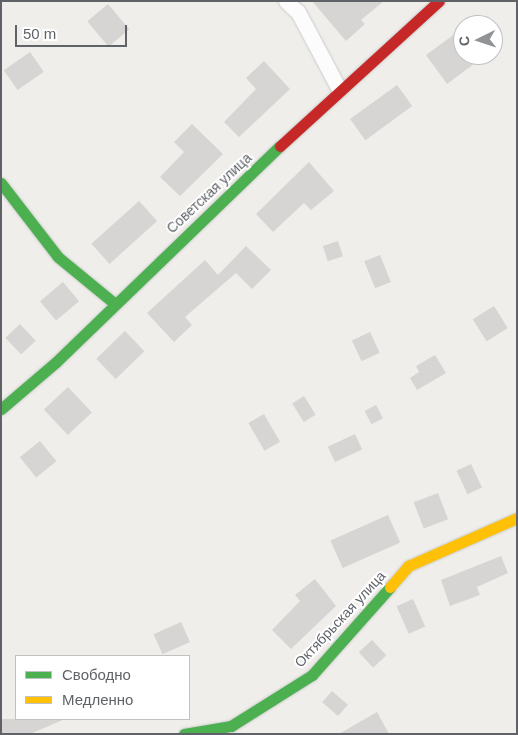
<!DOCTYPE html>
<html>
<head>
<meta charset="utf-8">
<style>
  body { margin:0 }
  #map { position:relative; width:518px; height:735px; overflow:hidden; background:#efeeea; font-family:Arial,sans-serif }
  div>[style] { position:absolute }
  .building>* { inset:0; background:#d6d5d3; transform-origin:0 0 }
  .roads { filter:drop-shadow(0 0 1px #cbcccc) drop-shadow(0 0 1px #cbcccc) }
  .street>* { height:15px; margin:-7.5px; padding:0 7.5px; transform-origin:7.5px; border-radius:7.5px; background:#fdfcfc }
  .fast>* { height:11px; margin:-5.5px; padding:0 5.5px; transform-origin:5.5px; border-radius:5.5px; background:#4caf50 }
  .slow>* { height:11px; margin:-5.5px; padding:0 5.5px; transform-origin:5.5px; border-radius:5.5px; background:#ffc107 }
  .jam>* { height:11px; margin:-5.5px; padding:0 5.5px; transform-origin:5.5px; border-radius:5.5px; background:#c62828 }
  span { translate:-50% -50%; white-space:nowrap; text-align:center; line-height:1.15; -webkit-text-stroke:4px #fff; paint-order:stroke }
  .street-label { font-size:14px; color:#5f6368 }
  .frame { position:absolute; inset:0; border:2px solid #5f6368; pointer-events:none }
  .legend { position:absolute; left:15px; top:655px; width:175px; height:65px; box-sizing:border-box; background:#fff; border:1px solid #bfc1c3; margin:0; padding:6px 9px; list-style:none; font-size:15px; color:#5f6368 }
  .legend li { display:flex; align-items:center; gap:10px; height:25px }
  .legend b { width:25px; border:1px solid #bfc1c3 }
  .north { position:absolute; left:453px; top:15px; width:50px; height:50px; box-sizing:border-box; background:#fff; border:1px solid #bfc1c3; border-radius:50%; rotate:266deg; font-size:14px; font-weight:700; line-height:20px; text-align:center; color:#5f6368 }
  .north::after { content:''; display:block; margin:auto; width:18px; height:22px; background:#919496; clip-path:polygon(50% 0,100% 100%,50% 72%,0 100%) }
  .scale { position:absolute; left:15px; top:25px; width:112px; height:22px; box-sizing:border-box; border:2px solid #5f6368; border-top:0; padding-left:6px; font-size:15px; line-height:18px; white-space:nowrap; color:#5f6368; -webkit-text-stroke:4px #fff; paint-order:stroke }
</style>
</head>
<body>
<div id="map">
  <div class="building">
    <div style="clip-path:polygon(312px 1px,384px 1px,361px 20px,365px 24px,346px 41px)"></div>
    <div style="left:108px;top:4px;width:33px;height:27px;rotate:50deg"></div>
    <div style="clip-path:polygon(463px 28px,463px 55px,486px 55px,447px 84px,426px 55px)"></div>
    <div style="left:30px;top:52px;width:24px;height:32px;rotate:55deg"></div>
    <div style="clip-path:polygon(264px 61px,290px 89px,239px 137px,224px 122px,256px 89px,246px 78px)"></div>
    <div style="left:397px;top:85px;width:26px;height:58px;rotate:54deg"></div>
    <div style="clip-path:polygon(192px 124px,223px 154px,180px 196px,160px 177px,184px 152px,174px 142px)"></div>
    <div style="clip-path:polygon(309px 162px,334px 191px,311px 210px,304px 203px,273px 232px,256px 214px)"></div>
    <div style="left:139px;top:201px;width:27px;height:64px;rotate:48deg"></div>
    <div style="left:338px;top:241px;width:16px;height:16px;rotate:72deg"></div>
    <div style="clip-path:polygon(246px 246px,271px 270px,252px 289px,236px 273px,185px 317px,192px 325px,174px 342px,147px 313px,205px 260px,218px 275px)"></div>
    <div style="left:380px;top:255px;width:29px;height:17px;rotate:68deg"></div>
    <div style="left:63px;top:282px;width:25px;height:30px;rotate:50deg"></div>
    <div style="left:494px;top:306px;width:26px;height:25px;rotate:58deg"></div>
    <div style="left:20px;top:324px;width:23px;height:20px;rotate:47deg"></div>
    <div style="left:125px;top:331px;width:28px;height:40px;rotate:46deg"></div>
    <div style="left:370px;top:332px;width:23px;height:20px;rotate:65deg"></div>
    <div style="clip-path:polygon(435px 355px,446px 373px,417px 390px,410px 378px,419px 372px,416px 366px)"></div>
    <div style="left:68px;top:387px;width:35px;height:33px;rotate:47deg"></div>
    <div style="left:304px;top:396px;width:22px;height:14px;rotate:58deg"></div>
    <div style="left:376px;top:405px;width:15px;height:13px;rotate:62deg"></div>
    <div style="left:264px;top:414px;width:32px;height:18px;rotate:60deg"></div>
    <div style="left:355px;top:434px;width:17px;height:30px;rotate:65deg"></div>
    <div style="left:40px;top:441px;width:26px;height:26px;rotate:51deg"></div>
    <div style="left:471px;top:464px;width:26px;height:16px;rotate:65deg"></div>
    <div style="left:438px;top:493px;width:28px;height:26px;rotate:69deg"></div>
    <div style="left:388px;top:515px;width:30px;height:63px;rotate:66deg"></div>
    <div style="clip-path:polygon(501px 556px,508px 573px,477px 587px,480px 595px,450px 606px,441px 580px)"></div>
    <div style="clip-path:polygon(315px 579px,336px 606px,291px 649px,272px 630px,300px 601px,295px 595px)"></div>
    <div style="left:413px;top:599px;width:30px;height:18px;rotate:66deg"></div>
    <div style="left:181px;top:622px;width:22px;height:30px;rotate:66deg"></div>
    <div style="left:372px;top:640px;width:21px;height:18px;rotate:47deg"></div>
    <div style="left:332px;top:691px;width:21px;height:15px;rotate:41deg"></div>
    <div style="clip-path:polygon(377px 712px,389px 734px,339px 734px)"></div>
    <div style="clip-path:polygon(1px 719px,65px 719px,30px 734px,1px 734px)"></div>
  </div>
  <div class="roads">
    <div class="street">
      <div style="left:286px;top:1px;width:16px;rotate:43deg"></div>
      <div style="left:298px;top:12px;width:87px;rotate:62deg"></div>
    </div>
    <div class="fast">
      <div style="left:1px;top:183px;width:93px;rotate:52.4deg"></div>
      <div style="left:58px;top:257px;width:72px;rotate:39.4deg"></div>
      <div style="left:1px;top:409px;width:72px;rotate:-40.5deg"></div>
      <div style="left:56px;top:362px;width:311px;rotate:-44deg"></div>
      <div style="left:184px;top:734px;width:48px;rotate:-9.7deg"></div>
      <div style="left:231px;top:726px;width:96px;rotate:-32.2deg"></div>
      <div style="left:312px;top:675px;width:118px;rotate:-48.4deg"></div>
    </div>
    <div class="slow">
      <div style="left:390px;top:587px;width:28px;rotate:-49deg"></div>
      <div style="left:408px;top:566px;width:119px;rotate:-23.8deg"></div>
    </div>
    <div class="jam">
      <div style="left:280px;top:146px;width:215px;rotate:-42.4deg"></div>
    </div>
  </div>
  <div class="street-label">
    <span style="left:209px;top:193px;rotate:-43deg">Советская улица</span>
    <span style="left:340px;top:619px;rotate:-47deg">Октябрьская улица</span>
  </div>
  <div class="frame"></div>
  <ul class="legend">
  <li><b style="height:6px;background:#4caf50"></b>Свободно</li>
  <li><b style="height:6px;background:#ffc107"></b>Медленно</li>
  </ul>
  <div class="north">С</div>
  <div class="scale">50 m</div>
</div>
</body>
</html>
